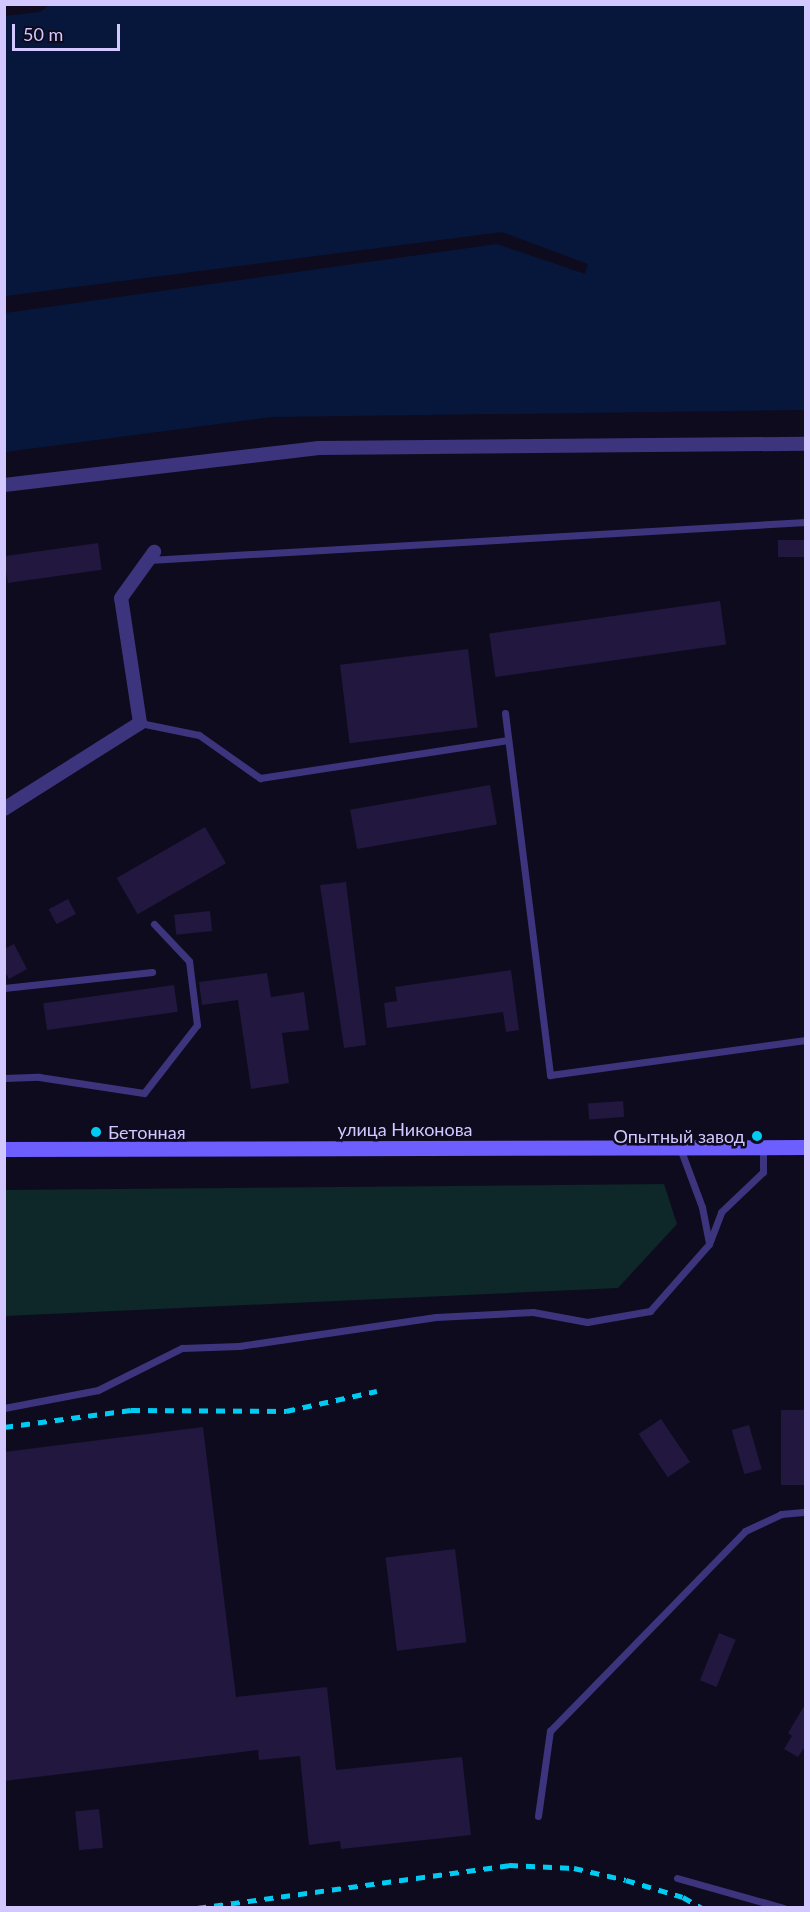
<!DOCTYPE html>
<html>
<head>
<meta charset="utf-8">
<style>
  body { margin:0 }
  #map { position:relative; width:810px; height:1912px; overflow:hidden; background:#0f0b1e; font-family:Lato,sans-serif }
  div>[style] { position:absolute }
  .green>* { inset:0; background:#0e2728 }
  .water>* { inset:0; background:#07173b }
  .building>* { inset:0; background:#21173f; transform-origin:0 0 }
  .lane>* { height:7px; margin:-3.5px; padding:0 3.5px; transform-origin:3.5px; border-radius:3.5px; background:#3c357e }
  .street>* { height:14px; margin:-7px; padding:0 7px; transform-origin:7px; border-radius:7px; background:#3c357e }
  .secondary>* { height:15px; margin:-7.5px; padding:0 7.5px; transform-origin:7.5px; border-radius:7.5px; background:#6d5fff }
  .rail>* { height:4.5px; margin-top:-2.25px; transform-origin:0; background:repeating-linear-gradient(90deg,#00ccf3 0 9px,transparent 0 17px) }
  .dots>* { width:16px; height:16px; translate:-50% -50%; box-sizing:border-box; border:3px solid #0f0b1e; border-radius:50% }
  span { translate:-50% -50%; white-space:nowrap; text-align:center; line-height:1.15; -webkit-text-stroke:5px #0f0b1e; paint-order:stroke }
  .street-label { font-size:18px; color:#d2c8ff }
  .poi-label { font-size:18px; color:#d2c8ff }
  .left { translate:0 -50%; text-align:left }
  .right { translate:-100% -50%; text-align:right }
  .frame { position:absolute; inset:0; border:6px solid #d2c8ff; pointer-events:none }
  .scale { position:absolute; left:12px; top:24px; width:108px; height:27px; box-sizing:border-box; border:3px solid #d2c8ff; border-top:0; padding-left:8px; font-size:18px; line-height:21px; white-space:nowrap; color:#d2c8ff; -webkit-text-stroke:4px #0f0b1e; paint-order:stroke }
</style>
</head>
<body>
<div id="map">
  <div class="green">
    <div style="clip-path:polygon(664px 1184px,677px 1224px,618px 1288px,5px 1316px,5px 1190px)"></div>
  </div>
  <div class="water">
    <div style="clip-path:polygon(49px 5px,805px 5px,805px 410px,271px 417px,5px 452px,5px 313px,497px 244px,585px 274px,588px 264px,502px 232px,5px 296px,5px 16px,40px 12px)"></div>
  </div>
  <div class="building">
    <div style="left:806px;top:540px;width:17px;height:28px;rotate:90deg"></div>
    <div style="left:98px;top:543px;width:27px;height:95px;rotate:82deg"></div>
    <div style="left:720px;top:601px;width:44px;height:233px;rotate:82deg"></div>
    <div style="left:468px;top:649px;width:79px;height:129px;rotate:83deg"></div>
    <div style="left:490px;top:785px;width:40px;height:142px;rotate:80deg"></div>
    <div style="left:205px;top:827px;width:42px;height:102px;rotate:60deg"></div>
    <div style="clip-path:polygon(346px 882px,366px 1045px,344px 1048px,320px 885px)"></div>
    <div style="left:68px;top:899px;width:17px;height:22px;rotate:62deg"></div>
    <div style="left:210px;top:911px;width:20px;height:36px;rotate:84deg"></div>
    <div style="clip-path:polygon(14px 944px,27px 969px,9px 979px,4px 970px,4px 949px)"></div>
    <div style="clip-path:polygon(511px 970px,519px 1030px,506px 1032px,503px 1012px,387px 1028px,384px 1003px,397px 1001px,395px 987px)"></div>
    <div style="clip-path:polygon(267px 973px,271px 997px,304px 992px,309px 1030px,282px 1033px,289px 1083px,251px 1089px,238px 1000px,202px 1005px,199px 982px)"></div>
    <div style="left:174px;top:985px;width:27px;height:132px;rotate:82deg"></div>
    <div style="left:623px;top:1101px;width:16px;height:35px;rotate:86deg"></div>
    <div style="left:806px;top:1410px;width:75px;height:25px;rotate:90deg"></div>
    <div style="left:661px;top:1419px;width:52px;height:27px;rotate:56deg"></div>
    <div style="left:749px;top:1425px;width:46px;height:18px;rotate:74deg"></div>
    <div style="clip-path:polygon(203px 1427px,236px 1697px,327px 1687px,336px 1770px,462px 1757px,471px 1835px,341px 1849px,340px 1841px,309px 1845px,300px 1756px,259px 1760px,258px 1750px,4px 1781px,4px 1452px)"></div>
    <div style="left:455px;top:1549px;width:94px;height:70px;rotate:83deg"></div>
    <div style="left:719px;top:1633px;width:18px;height:51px;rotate:22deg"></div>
    <div style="clip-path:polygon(806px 1703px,806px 1745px,798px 1757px,784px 1749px,792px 1736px,788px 1733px)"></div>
    <div style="left:99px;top:1809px;width:39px;height:24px;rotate:84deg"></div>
  </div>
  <div class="lane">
    <div style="left:149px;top:560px;width:658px;rotate:-3.31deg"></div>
    <div style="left:505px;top:713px;width:365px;rotate:82.9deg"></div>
    <div style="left:550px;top:1075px;width:258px;rotate:-7.8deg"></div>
    <div style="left:140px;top:723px;width:60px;rotate:11.5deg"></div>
    <div style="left:199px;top:735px;width:75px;rotate:35.2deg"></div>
    <div style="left:260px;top:778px;width:251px;rotate:-8.7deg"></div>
    <div style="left:4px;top:988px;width:149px;rotate:-6.2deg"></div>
    <div style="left:4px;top:1078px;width:35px;rotate:-2deg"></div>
    <div style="left:39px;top:1077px;width:106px;rotate:8.7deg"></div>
    <div style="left:144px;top:1093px;width:86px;rotate:-52.1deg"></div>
    <div style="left:197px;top:1025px;width:64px;rotate:-97.1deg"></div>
    <div style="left:189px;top:961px;width:51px;rotate:-133.4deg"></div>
    <div style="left:680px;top:1148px;width:63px;rotate:69.6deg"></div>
    <div style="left:702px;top:1207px;width:37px;rotate:79deg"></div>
    <div style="left:4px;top:1408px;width:96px;rotate:-10.8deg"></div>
    <div style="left:98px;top:1390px;width:94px;rotate:-26.6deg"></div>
    <div style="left:182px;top:1348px;width:57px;rotate:-2deg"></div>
    <div style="left:239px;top:1346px;width:199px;rotate:-8.4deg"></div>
    <div style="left:436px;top:1317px;width:97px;rotate:-3deg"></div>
    <div style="left:533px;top:1312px;width:55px;rotate:10.5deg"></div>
    <div style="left:587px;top:1322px;width:64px;rotate:-9.9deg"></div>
    <div style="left:650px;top:1311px;width:89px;rotate:-48.6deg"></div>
    <div style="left:709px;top:1244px;width:34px;rotate:-69deg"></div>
    <div style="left:721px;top:1212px;width:58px;rotate:-43.6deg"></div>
    <div style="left:763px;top:1172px;width:25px;rotate:-90deg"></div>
    <div style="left:538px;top:1816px;width:86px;rotate:-82deg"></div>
    <div style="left:550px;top:1731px;width:279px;rotate:-45.7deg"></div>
    <div style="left:745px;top:1531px;width:40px;rotate:-25deg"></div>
    <div style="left:781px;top:1514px;width:25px;rotate:-5deg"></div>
    <div style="left:677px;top:1878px;width:111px;rotate:15.7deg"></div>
  </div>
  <div class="street">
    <div style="left:4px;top:485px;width:317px;rotate:-6.7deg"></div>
    <div style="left:319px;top:448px;width:487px;rotate:-0.5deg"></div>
    <div style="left:4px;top:809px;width:161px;rotate:-32.3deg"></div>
    <div style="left:140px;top:723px;width:126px;rotate:-98.6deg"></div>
    <div style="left:121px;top:598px;width:57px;rotate:-54.3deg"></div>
  </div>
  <div class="secondary">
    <div style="left:4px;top:1149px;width:802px;rotate:-0.14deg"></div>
  </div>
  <div class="rail">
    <div style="left:4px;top:1427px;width:128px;rotate:-7.6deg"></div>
    <div style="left:131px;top:1410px;width:155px;rotate:0.4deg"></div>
    <div style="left:286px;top:1411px;width:93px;rotate:-12.4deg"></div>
    <div style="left:197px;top:1908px;width:315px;rotate:-7.8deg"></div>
    <div style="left:509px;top:1865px;width:65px;rotate:2.6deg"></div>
    <div style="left:574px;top:1868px;width:53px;rotate:13deg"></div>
    <div style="left:626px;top:1880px;width:59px;rotate:16.6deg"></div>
    <div style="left:683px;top:1897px;width:22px;rotate:30deg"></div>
  </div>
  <div class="dots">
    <div style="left:96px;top:1132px;background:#00ccf3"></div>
    <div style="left:757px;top:1136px;background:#00ccf3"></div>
  </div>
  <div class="street-label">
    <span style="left:405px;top:1129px">улица Никонова</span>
  </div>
  <div class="poi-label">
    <span class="left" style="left:108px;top:1132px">Бетонная</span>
    <span class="right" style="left:745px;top:1136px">Опытный завод</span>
  </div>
  <div class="frame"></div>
  <div class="scale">50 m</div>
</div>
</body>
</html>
